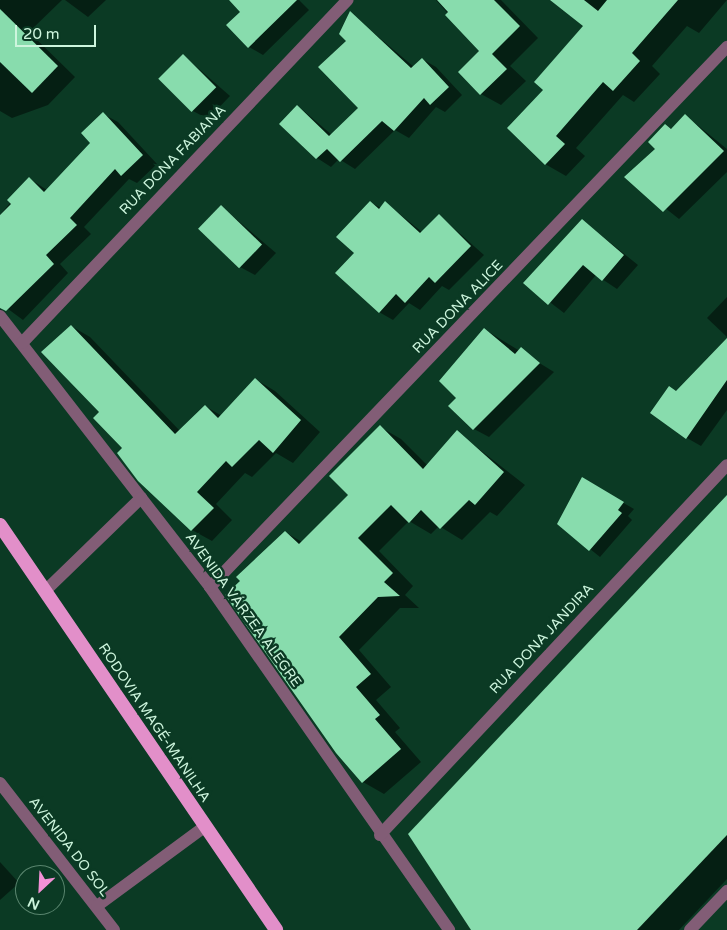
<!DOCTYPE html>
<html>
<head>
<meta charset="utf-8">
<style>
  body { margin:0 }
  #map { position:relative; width:727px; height:930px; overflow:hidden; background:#0b3a24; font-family:"Varela Round",sans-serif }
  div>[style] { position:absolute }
  .shadow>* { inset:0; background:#0007 }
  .building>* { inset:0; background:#88dcad; transform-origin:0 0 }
  .minor>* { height:12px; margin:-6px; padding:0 6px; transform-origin:6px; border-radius:6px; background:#825d76 }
  .trunk>* { height:14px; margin:-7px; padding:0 7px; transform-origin:7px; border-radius:7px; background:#e28fc9 }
  span { translate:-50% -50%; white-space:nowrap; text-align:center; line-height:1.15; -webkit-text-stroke:5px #0b3a24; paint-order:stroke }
  .street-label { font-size:14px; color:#cdf5dd }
  .north { position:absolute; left:15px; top:865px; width:50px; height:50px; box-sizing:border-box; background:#0b3a24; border:1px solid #59856e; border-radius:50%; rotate:205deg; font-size:14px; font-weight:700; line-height:20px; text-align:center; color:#cdf5dd }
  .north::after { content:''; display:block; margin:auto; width:18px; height:22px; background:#f391d6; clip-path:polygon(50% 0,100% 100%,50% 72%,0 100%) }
  .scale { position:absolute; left:15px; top:25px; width:81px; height:22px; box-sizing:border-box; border:2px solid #cdf5dd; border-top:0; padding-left:6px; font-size:15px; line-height:18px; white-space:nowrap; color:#cdf5dd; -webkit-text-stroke:4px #0b3a24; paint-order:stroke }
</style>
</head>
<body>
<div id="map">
  <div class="shadow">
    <div style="clip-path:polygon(0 0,62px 0,29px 32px,75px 77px,48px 105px,12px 118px,0 111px)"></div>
    <div style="clip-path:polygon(65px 0,106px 0,88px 17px)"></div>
    <div style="clip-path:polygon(231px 0,299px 0,309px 10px,263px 55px,249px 47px,242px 12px)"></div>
    <div style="clip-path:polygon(436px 0,501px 0,538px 38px,510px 66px,526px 81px,501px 105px,481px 94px,481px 51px)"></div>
    <div style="clip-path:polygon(552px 0,727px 0,699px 33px,687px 26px,652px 66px,660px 74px,634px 102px,623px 95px,576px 148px,585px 156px,566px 176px,545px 164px,545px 89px,585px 26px)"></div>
    <div style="clip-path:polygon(350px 13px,414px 67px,422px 59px,436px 67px,462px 95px,445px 112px,436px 107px,409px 138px,395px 130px,355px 169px,339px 159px,331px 167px,317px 158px,281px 123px,298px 106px,332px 135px,360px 108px,348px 41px)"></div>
    <div style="clip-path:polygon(183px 55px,230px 96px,208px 119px,193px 111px)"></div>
    <div style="clip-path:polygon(103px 114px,118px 122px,157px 164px,137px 183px,129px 179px,84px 227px,91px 234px,60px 264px,68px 273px,23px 320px,0 303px,0 215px,30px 179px,47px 190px,92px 143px)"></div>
    <div style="clip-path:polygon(685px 115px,727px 149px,727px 172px,679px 219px,626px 177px,657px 149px,665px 125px,672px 129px)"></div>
    <div style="clip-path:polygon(370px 202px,381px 208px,386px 203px,422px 232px,440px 216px,484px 255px,449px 290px,442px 286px,420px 310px,409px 303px,393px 320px,379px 312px,356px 253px)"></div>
    <div style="clip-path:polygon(221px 206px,276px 253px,255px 275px,240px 267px)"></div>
    <div style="clip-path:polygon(582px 220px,638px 265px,617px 289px,596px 275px,564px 313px,525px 283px)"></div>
    <div style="clip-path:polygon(727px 297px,727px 337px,707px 318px)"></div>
    <div style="clip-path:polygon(71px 326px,90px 337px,180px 431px,205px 406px,222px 416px,255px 379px,275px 391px,320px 432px,293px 463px,276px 453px,252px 477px,245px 473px,216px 504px,232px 520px,212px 541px,192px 530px,123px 448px,100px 412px)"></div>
    <div style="clip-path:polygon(484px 329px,554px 372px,489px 437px,474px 429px,458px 398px)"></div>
    <div style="clip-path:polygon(727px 340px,727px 410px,701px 446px,687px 438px,676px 392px)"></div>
    <div style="clip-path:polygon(380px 427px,401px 439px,428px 466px,457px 432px,525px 485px,497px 516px,490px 512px,462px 540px,439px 526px,431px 534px,409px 521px,379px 551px,413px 586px,405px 595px,419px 608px,400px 608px,359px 650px,391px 687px,376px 700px,400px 728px,395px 732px,421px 762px,384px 794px,363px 782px,285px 532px,302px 542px,350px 495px)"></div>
    <div style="clip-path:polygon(582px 479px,634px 509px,628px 516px,632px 520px,600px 557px,559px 524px)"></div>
    <div style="clip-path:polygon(727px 497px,727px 879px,679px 930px,472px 930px)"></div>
    <div style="clip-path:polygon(0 862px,19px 883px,0 900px)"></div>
  </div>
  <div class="building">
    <div style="clip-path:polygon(229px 0,297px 0,248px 48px,226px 25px,240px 12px)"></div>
    <div style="clip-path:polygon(437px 0,494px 0,520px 26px,492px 54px,507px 69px,480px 95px,458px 72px,479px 51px,445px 15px,448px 12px)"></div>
    <div style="clip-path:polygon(550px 0,584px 0,598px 11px,607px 0,678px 0,632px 53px,640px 61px,613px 91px,603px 82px,556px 136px,565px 144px,545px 165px,507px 128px,543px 90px,534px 82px,583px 26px)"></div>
    <div style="clip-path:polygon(0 9px,58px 66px,32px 93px,0 62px)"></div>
    <div style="clip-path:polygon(350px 11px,411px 68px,422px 58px,449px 87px,430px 105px,424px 98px,394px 131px,382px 121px,340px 162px,327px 149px,316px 159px,279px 124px,297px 105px,329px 136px,358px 108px,318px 67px,346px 41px,339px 34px)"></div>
    <div style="left:183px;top:54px;width:47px;height:35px;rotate:45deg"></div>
    <div style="clip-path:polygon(103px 112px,143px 155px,121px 176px,115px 169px,70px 218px,77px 225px,46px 255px,54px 264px,6px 311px,0 308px,0 215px,11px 204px,7px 200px,29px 177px,44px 192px,90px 143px,81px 133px)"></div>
    <div style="clip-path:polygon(685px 114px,724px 151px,663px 212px,624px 177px,655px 149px,648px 142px,665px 124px,671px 129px)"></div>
    <div style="clip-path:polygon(370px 201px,379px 209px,385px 201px,420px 233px,439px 214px,471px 246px,435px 283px,429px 277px,405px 303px,396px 294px,379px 313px,335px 273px,354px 253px,336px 237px)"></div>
    <div style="left:221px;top:205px;width:57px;height:33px;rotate:44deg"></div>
    <div style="clip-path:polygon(582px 219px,624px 255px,602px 281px,583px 265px,548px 305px,523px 283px)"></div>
    <div style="clip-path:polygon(71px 325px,175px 434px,205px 405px,218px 418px,255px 378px,301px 420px,273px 453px,259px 440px,232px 467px,226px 461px,197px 492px,214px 508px,191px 531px,138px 481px,117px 453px,122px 448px,93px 418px,99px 412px,41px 352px)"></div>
    <div style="clip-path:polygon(484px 328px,515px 354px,521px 347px,540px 363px,473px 430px,448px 406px,456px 398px,439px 381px)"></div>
    <div style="clip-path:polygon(727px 338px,727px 380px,686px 439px,650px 413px,669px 386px,676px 391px)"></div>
    <div style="clip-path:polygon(380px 425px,423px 469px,457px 430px,504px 472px,475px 505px,469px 500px,440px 529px,421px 510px,409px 523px,391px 505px,358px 538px,393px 573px,384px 582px,400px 596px,378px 597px,339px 637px,371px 674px,356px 687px,380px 715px,375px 719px,401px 749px,362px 783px,336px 753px,225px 595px,240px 581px,236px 577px,285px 531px,299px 544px,348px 495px,329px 476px)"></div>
    <div style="clip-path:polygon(582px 477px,624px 502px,618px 510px,622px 513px,589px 551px,557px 524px)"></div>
    <div style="clip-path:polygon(727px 495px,727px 835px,637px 930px,471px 930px,408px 834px)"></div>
  </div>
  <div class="minor">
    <div style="left:0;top:316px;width:343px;rotate:52.2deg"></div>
    <div style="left:210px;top:587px;width:418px;rotate:55.1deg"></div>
    <div style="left:22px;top:343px;width:473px;rotate:-46.5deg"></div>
    <div style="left:210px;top:587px;width:748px;rotate:-46.25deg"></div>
    <div style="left:45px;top:591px;width:134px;rotate:-44.1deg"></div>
    <div style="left:0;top:783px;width:186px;rotate:52.2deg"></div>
    <div style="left:380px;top:835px;width:507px;rotate:-46.84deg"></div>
    <div style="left:97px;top:906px;width:133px;rotate:-36.4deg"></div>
    <div style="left:690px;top:930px;width:54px;rotate:-46.5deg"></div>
  </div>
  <div class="trunk">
    <div style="left:0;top:525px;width:490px;rotate:55.7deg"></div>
  </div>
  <div class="street-label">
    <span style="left:173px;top:160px;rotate:-46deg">RUA DONA FABIANA</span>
    <span style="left:458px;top:307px;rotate:-46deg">RUA DONA ALICE</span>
    <span style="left:243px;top:610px;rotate:54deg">AVENIDA VÁRZEA ALEGRE</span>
    <span style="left:542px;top:639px;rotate:-47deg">RUA DONA JANDIRA</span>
    <span style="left:154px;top:723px;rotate:56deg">RODOVIA MAGÉ-MANILHA</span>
    <span style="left:69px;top:847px;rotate:52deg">AVENIDA DO SOL</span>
  </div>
  <div class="north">N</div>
  <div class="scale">20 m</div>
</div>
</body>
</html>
